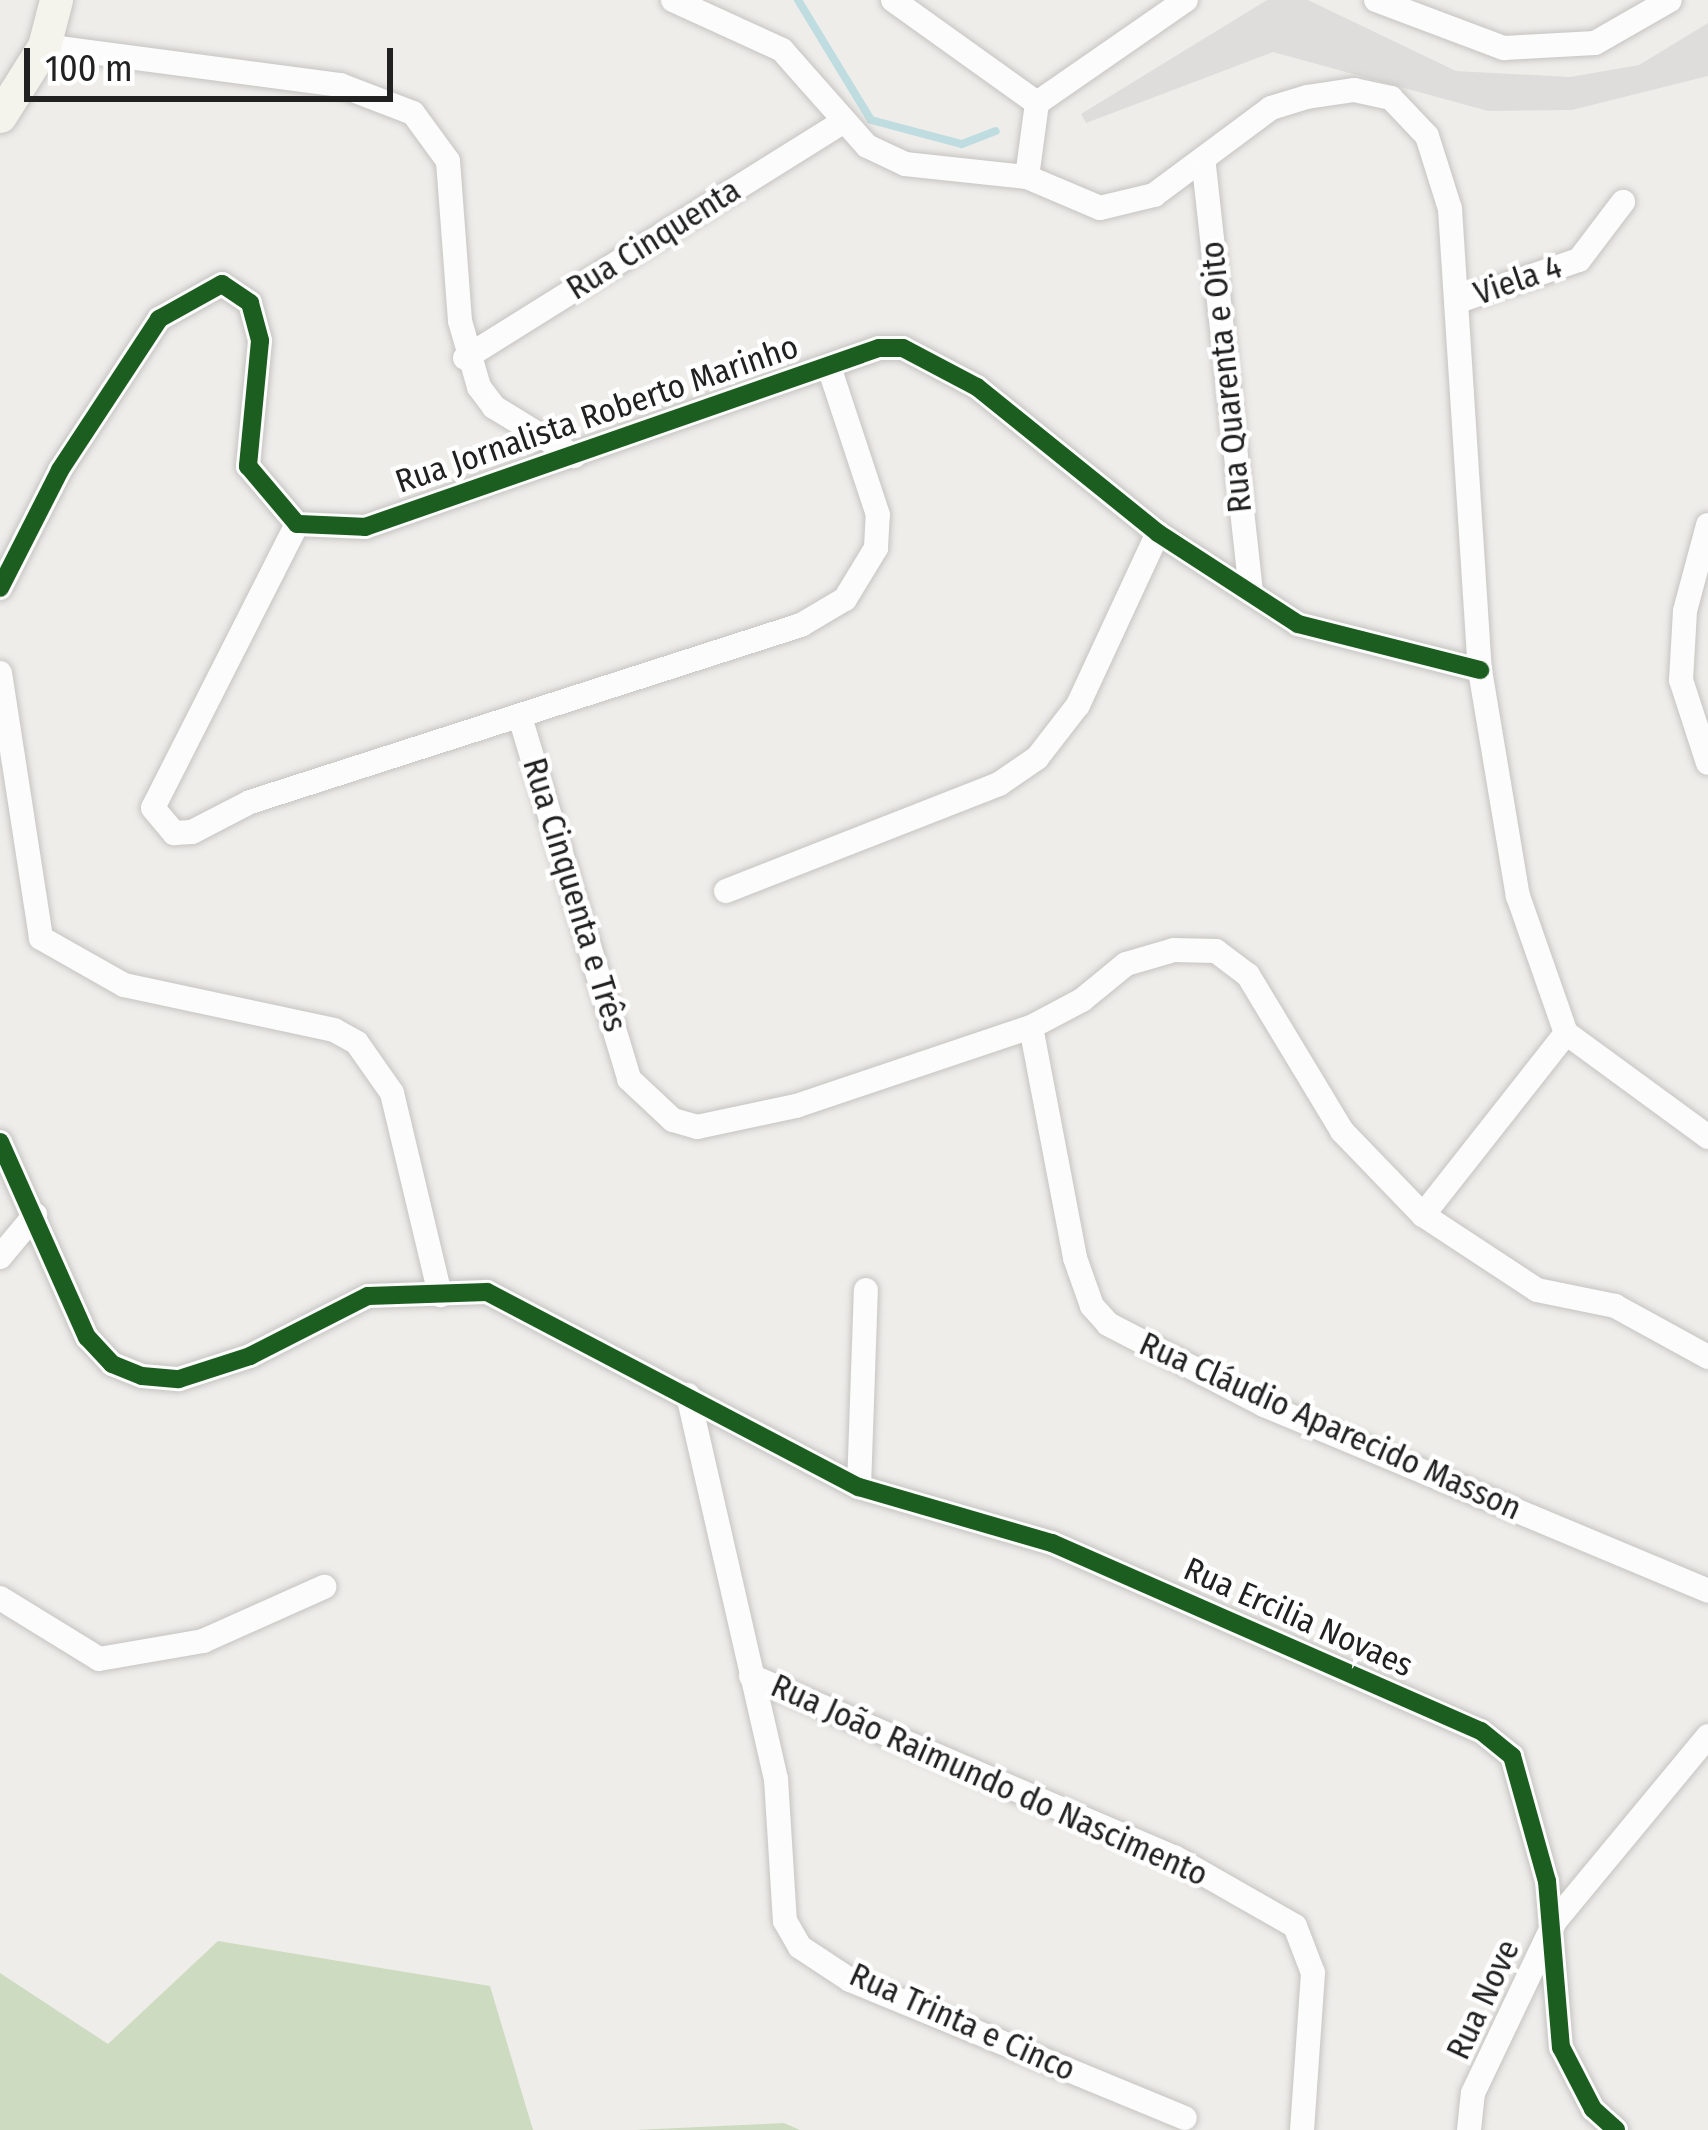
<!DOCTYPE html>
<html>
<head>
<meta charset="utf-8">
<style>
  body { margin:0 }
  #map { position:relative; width:1708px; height:2130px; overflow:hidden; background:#efedea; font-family:"Fira Sans Condensed",sans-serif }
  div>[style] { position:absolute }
  .residential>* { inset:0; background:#dedddb }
  .forest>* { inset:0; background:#cddcc0 }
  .stream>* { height:8px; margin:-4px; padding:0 4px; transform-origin:4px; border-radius:4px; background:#bfdde0 }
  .roads { filter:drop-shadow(0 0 3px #c5c4c2) drop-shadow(0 0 3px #c5c4c2) }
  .street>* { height:24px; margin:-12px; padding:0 12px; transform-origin:12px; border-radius:12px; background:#fdfcfc }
  .secondary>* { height:33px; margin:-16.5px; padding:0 16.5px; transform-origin:16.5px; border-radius:16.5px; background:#f4f3ec }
  .cycleway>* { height:18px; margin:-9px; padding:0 9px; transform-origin:9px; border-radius:9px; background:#1b5e20 }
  span { translate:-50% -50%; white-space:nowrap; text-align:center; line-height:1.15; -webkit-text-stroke:9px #fff; paint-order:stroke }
  .street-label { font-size:33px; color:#212121 }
  .scale { position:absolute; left:24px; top:48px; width:369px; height:54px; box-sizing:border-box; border:6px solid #212121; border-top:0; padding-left:15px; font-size:36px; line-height:42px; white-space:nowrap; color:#212121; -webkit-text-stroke:9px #fff; paint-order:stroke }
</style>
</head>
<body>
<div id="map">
  <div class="residential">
    <div style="clip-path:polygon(1267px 0,1308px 0,1456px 71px,1570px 77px,1639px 65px,1708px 23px,1708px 76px,1572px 110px,1488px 111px,1273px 52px,1086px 123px,1081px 114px)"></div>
  </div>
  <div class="forest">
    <div style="clip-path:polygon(218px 1941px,490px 1986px,533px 2130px,0 2130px,0 1973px,108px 2044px)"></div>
    <div style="clip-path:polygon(784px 2123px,800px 2130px,634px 2130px)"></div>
  </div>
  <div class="stream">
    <div style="left:798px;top:0;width:140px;rotate:58.7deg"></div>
    <div style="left:871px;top:120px;width:94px;rotate:14.8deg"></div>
    <div style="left:962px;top:144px;width:36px;rotate:-21deg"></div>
  </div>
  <div class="roads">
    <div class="street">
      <div style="left:673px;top:0;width:120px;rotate:24.6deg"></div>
      <div style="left:782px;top:50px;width:128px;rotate:48.5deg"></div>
      <div style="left:867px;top:146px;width:42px;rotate:25.3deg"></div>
      <div style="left:905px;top:164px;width:123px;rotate:6.1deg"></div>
      <div style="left:1027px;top:177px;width:79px;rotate:23deg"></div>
      <div style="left:1100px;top:208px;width:56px;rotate:-13.5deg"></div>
      <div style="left:1154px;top:195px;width:146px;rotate:-36.6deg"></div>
      <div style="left:1271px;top:108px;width:38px;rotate:-17deg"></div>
      <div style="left:1307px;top:97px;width:48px;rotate:-8.5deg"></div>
      <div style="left:1354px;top:90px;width:38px;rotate:12deg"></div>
      <div style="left:1391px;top:98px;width:52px;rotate:46.5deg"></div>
      <div style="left:1427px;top:136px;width:77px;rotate:72.5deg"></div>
      <div style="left:1450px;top:209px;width:462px;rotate:86.3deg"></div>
      <div style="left:1480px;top:670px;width:229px;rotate:80.5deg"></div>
      <div style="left:1518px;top:896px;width:145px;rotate:70.7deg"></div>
      <div style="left:1566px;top:1033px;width:176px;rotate:36.2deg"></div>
      <div style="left:893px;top:0;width:177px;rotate:35.6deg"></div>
      <div style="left:1376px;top:0;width:137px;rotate:20.6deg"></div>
      <div style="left:1504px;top:48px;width:91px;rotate:-3.1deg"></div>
      <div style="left:1595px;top:43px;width:86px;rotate:-29.8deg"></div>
      <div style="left:44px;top:46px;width:299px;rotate:7.5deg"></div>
      <div style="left:340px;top:85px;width:78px;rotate:21deg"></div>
      <div style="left:413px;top:113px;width:59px;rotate:53.9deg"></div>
      <div style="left:448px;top:161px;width:160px;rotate:85.7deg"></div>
      <div style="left:460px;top:321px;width:69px;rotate:73.9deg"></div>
      <div style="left:479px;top:387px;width:25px;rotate:53deg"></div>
      <div style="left:494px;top:407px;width:94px;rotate:31.5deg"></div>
      <div style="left:1037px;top:103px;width:181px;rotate:-34.7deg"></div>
      <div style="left:1204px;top:166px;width:426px;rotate:83.7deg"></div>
      <div style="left:1027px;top:177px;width:75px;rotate:-82.3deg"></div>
      <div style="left:1456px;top:302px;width:130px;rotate:-18.9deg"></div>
      <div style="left:1579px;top:260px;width:73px;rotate:-52.8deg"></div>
      <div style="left:465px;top:358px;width:446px;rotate:-32deg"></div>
      <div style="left:297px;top:524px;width:318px;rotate:116.9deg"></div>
      <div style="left:153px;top:808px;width:33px;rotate:50deg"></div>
      <div style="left:174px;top:833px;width:18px;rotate:-3deg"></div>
      <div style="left:192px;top:832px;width:65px;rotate:-27.3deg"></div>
      <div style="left:250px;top:802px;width:579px;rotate:-17.81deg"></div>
      <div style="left:801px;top:625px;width:51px;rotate:-30.6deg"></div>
      <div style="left:845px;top:599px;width:60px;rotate:-58.7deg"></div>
      <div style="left:876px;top:548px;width:33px;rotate:-87deg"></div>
      <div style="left:878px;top:515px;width:156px;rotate:-108.3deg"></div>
      <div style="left:1708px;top:525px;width:89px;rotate:105deg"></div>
      <div style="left:1685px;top:611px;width:69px;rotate:93.3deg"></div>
      <div style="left:1681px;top:680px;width:87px;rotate:72deg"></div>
      <div style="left:0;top:588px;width:132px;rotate:-63deg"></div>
      <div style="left:60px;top:470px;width:181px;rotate:-56.7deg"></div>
      <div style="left:159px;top:319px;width:72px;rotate:-29.1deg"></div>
      <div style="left:222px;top:284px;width:34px;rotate:34deg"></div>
      <div style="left:250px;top:303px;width:39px;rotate:75deg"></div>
      <div style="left:260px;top:341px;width:126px;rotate:95.5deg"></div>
      <div style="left:248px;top:466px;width:76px;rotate:49.8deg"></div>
      <div style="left:297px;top:524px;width:68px;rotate:2.5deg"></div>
      <div style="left:365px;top:527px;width:544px;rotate:-19.2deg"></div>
      <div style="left:879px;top:348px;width:24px"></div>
      <div style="left:903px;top:348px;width:84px;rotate:27.8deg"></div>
      <div style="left:977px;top:387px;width:233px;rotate:38.9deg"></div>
      <div style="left:1158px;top:533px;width:167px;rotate:33deg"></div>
      <div style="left:1298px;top:624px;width:188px;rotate:14.2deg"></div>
      <div style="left:0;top:673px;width:268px;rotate:81.2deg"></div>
      <div style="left:41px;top:938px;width:95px;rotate:29.5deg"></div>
      <div style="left:124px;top:985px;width:215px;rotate:12.1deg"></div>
      <div style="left:334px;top:1030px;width:26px;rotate:29deg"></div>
      <div style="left:357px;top:1043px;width:61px;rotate:55deg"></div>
      <div style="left:392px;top:1093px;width:208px;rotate:76.6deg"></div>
      <div style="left:520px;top:717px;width:378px;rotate:73.2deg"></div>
      <div style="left:629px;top:1079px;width:60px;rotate:43deg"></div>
      <div style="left:673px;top:1120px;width:25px;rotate:16deg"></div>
      <div style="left:697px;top:1127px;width:101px;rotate:-12deg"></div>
      <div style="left:796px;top:1106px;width:248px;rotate:-18.6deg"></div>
      <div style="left:1031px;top:1027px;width:58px;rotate:-27.9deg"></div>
      <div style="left:1082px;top:1000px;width:57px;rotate:-39.3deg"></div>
      <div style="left:1126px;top:964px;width:50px;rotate:-16.3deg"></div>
      <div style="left:1174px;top:950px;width:42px;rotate:1.4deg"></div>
      <div style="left:1216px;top:951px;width:40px;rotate:37deg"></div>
      <div style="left:1248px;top:975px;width:182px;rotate:58.9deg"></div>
      <div style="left:1342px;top:1131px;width:117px;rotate:46deg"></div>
      <div style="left:1423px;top:1215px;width:136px;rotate:33.3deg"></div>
      <div style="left:1537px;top:1290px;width:80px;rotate:11.6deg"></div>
      <div style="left:1615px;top:1306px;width:106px;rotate:28.7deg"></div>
      <div style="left:726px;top:891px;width:293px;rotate:-21.4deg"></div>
      <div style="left:999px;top:784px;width:46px;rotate:-34.4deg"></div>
      <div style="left:1037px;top:758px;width:67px;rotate:-52.3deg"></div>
      <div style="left:1078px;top:705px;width:190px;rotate:-65.1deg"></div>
      <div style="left:1031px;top:1027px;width:235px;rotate:79.2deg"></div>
      <div style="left:1075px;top:1258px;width:51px;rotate:70.5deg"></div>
      <div style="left:1092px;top:1306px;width:24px;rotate:48deg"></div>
      <div style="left:1108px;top:1324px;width:176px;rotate:27.4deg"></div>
      <div style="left:1264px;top:1405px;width:481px;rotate:22.7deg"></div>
      <div style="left:0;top:1142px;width:214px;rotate:66deg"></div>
      <div style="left:87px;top:1337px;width:37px;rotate:47deg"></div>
      <div style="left:112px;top:1364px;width:32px;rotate:22deg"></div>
      <div style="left:142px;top:1376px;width:37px;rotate:5deg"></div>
      <div style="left:179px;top:1379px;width:75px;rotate:-17.9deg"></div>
      <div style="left:250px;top:1356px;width:132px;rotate:-27deg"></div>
      <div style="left:368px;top:1296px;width:119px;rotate:-1.9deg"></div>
      <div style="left:487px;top:1292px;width:420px;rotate:27.7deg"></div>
      <div style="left:859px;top:1487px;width:201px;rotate:16.2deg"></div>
      <div style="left:1052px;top:1543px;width:468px;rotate:23.7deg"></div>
      <div style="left:1481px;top:1731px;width:40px;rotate:39deg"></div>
      <div style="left:1512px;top:1756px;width:130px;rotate:74.4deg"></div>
      <div style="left:1547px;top:1881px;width:167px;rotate:85.2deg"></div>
      <div style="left:1561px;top:2047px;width:70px;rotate:62.7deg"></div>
      <div style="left:1593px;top:2109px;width:31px;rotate:42deg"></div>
      <div style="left:1423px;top:1215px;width:231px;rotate:-51.8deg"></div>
      <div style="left:0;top:1257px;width:55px;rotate:-50.2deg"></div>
      <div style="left:688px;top:1395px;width:394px;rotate:77.1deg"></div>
      <div style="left:776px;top:1779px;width:142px;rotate:86.4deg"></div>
      <div style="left:785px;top:1921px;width:30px;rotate:60deg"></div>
      <div style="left:800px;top:1947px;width:60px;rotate:33.4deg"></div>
      <div style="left:850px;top:1980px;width:362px;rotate:22.4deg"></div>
      <div style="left:859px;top:1487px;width:197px;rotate:-88deg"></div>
      <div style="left:0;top:1598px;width:116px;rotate:31.6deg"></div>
      <div style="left:99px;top:1659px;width:106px;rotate:-9.8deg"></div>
      <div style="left:203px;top:1641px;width:133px;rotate:-24.1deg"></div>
      <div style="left:751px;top:1676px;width:460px;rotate:23.2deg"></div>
      <div style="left:1174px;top:1857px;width:139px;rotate:29.7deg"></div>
      <div style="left:1295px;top:1926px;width:50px;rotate:69deg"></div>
      <div style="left:1313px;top:1973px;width:157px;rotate:94deg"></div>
      <div style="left:1469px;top:2130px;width:37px;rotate:-84deg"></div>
      <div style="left:1473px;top:2093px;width:191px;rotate:-64.5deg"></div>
      <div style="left:1555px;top:1921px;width:240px;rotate:-50.4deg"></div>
    </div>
    <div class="secondary">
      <div style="left:0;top:116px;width:83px;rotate:-57.8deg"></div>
      <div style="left:44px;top:46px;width:48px;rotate:-75.4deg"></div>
    </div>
  </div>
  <div class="cycleway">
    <div style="left:0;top:588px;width:132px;rotate:-63deg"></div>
    <div style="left:60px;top:470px;width:181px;rotate:-56.7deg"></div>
    <div style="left:159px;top:319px;width:72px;rotate:-29.1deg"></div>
    <div style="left:222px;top:284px;width:34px;rotate:34deg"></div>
    <div style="left:250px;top:303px;width:39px;rotate:75deg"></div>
    <div style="left:260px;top:341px;width:126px;rotate:95.5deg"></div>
    <div style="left:248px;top:466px;width:76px;rotate:49.8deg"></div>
    <div style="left:297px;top:524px;width:68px;rotate:2.5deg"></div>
    <div style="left:365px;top:527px;width:544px;rotate:-19.2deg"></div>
    <div style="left:879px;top:348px;width:24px"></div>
    <div style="left:903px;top:348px;width:84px;rotate:27.8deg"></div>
    <div style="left:977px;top:387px;width:233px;rotate:38.9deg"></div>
    <div style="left:1158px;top:533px;width:167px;rotate:33deg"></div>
    <div style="left:1298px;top:624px;width:188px;rotate:14.2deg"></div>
    <div style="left:0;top:1142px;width:214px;rotate:66deg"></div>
    <div style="left:87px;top:1337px;width:37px;rotate:47deg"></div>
    <div style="left:112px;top:1364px;width:32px;rotate:22deg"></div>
    <div style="left:142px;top:1376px;width:37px;rotate:5deg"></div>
    <div style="left:179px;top:1379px;width:75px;rotate:-17.9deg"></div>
    <div style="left:250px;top:1356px;width:132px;rotate:-27deg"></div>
    <div style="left:368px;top:1296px;width:119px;rotate:-1.9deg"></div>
    <div style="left:487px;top:1292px;width:420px;rotate:27.7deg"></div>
    <div style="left:859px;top:1487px;width:201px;rotate:16.2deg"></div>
    <div style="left:1052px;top:1543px;width:468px;rotate:23.7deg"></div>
    <div style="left:1481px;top:1731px;width:40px;rotate:39deg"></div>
    <div style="left:1512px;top:1756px;width:130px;rotate:74.4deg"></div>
    <div style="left:1547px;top:1881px;width:167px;rotate:85.2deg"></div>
    <div style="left:1561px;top:2047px;width:70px;rotate:62.7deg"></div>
    <div style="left:1593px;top:2109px;width:31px;rotate:42deg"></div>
  </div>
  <div class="street-label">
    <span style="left:654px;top:240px;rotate:-32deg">Rua Cinquenta</span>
    <span style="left:1518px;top:281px;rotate:-19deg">Viela 4</span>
    <span style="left:1227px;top:377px;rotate:-96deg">Rua Quarenta e Oito</span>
    <span style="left:597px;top:415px;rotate:-19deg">Rua Jornalista Roberto Marinho</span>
    <span style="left:574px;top:895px;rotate:73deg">Rua Cinquenta e Três</span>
    <span style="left:1330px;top:1427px;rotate:24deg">Rua Cláudio Aparecido Masson</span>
    <span style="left:1298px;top:1618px;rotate:24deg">Rua Ercilia Novaes</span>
    <span style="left:989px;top:1781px;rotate:24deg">Rua João Raimundo do Nascimento</span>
    <span style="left:1484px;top:2000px;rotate:-65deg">Rua Nove</span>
    <span style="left:962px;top:2023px;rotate:24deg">Rua Trinta e Cinco</span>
  </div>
  <div class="scale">100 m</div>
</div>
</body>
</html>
